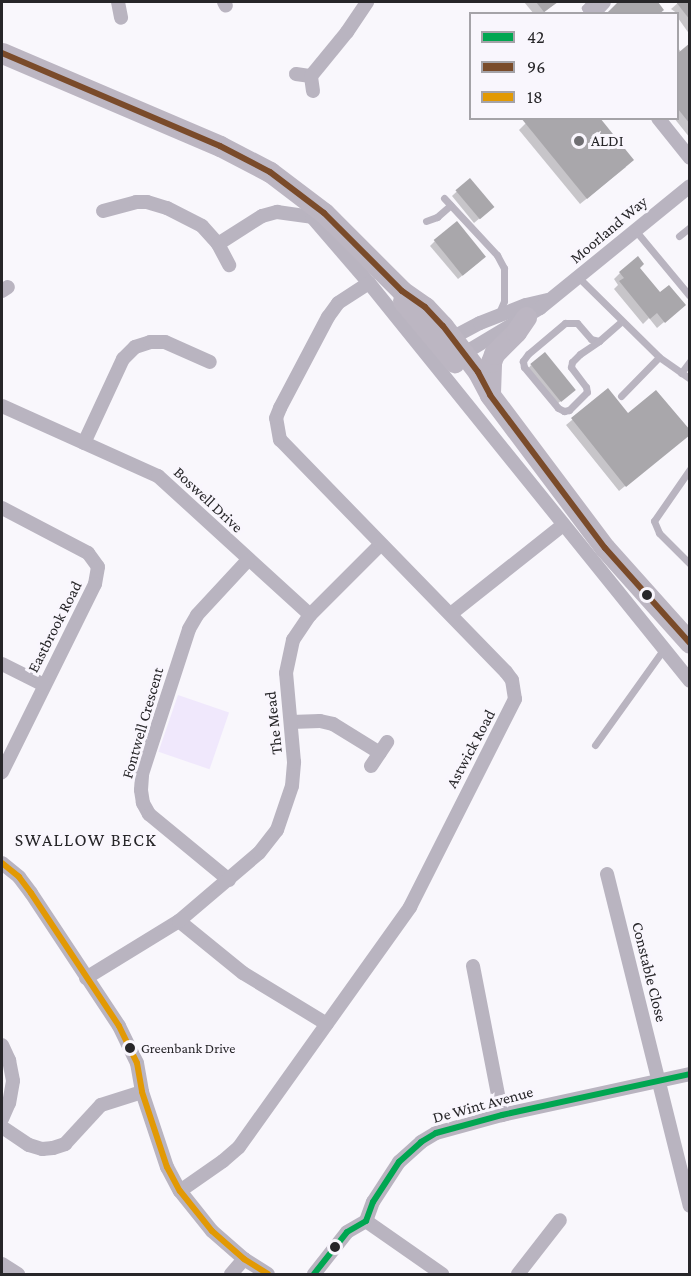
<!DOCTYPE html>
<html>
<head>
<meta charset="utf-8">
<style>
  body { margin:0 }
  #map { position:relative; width:691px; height:1276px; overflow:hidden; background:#f9f7fc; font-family:"Crimson Pro",serif }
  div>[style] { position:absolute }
  .green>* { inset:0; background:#f0e8fc; transform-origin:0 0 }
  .shadow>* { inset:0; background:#0003 }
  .building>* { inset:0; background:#a9a7ab; transform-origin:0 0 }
  .service>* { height:7px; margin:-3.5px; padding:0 3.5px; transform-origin:3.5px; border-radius:3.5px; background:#b9b4c0 }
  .minor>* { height:14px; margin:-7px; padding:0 7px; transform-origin:7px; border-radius:7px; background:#b9b4c0 }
  .primary>* { height:21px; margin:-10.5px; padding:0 10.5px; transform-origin:10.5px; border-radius:10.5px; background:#bcb6c2 }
  .bus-1>* { height:6px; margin:-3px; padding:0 3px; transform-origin:3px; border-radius:3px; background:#00a651 }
  .bus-2>* { height:6px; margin:-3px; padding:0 3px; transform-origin:3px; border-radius:3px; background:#7a4b2a }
  .bus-3>* { height:6px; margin:-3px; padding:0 3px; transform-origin:3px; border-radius:3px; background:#e29904 }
  .dots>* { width:16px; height:16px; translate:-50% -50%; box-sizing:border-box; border:3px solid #f9f6fd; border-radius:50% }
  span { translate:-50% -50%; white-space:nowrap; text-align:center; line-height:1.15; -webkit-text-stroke:6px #f9f6fd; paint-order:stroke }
  .bus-label { font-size:14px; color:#272629 }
  .left { translate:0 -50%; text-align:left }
  .poi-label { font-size:16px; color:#272629 }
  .street-label { font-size:16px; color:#272629 }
  .neighbourhood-label { font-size:18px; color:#272629; letter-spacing:1.5px }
  .frame { position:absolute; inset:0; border:3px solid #272629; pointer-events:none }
  .legend { position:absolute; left:469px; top:12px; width:210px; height:108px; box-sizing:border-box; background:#f9f6fd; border:2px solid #a5a3a8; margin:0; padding:8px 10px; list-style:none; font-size:18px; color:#272629 }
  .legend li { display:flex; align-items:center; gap:12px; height:30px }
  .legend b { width:30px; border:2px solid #a5a3a8 }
</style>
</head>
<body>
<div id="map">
  <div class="green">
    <div style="left:178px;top:695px;width:54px;height:60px;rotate:19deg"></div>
  </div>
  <div class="shadow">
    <div style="clip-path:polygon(524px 2px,557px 2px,542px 14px,534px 14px)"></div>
    <div style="clip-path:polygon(620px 2px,656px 2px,662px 9px,658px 14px,606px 14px)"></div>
    <div style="clip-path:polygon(679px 2px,690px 2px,690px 35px,678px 18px,678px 14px,671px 9px)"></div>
    <div style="clip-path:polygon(690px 45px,690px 138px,674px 118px,678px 118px,678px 48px,681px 52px)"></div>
    <div style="clip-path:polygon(531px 118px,626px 167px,580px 204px,519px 130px)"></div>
    <div style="clip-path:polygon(469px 180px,487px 212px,474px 223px,452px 196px)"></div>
    <div style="clip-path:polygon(435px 241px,479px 262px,458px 279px,430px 246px)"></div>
    <div style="clip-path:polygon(620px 273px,677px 311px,657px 328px,649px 318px,643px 324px,614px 289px,618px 285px,614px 279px)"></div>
    <div style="clip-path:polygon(531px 365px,569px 394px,556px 405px,527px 370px)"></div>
    <div style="clip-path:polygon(608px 390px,628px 415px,684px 438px,619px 491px,566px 425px)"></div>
  </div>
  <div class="building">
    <div style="clip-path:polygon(536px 2px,558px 2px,544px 12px)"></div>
    <div style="clip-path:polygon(618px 2px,658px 2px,664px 10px,659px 14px,606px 14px)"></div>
    <div style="clip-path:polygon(676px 2px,690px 2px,690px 20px)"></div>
    <div style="clip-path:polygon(690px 43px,690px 124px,678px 109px,678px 53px)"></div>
    <div style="clip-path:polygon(521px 118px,600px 118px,634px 160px,587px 199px)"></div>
    <div style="left:470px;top:178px;width:38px;height:19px;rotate:50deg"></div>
    <div style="left:457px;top:221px;width:46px;height:30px;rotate:51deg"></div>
    <div style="clip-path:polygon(638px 256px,644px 264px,640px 268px,660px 292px,669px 285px,686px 305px,665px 323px,657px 313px,650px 319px,619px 281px,624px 278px,619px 272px)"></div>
    <div style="left:545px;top:352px;width:49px;height:19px;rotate:51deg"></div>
    <div style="clip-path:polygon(608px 388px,628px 413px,656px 390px,690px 430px,690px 435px,626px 487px,571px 418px)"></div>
  </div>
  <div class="service">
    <div style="left:588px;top:14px;width:7px;rotate:-117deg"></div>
    <div style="left:585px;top:8px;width:8px;rotate:-50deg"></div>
    <div style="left:444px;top:198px;width:78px;rotate:47.1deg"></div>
    <div style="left:497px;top:255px;width:15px;rotate:62deg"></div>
    <div style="left:504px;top:268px;width:33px;rotate:90deg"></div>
    <div style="left:504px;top:301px;width:15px;rotate:113deg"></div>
    <div style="left:426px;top:221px;width:12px;rotate:-20deg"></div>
    <div style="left:437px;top:217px;width:18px;rotate:-41deg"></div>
    <div style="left:635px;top:230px;width:85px;rotate:50.3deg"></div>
    <div style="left:679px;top:236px;width:14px;rotate:-39deg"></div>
    <div style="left:578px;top:277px;width:114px;rotate:44.6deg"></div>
    <div style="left:659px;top:357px;width:38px;rotate:35deg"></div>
    <div style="left:599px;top:341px;width:8px;rotate:-166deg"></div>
    <div style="left:591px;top:339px;width:21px;rotate:-131deg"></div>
    <div style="left:577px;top:323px;width:12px;rotate:180deg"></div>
    <div style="left:565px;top:323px;width:48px;rotate:140deg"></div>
    <div style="left:528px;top:354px;width:9px;rotate:126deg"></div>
    <div style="left:523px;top:361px;width:6px;rotate:81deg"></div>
    <div style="left:524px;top:367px;width:53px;rotate:50.3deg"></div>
    <div style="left:558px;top:408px;width:7px;rotate:27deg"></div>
    <div style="left:564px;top:411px;width:5px;rotate:-11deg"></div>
    <div style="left:569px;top:410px;width:25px;rotate:-45deg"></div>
    <div style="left:587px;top:392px;width:5px;rotate:-101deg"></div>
    <div style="left:586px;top:387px;width:25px;rotate:-127deg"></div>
    <div style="left:571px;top:367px;width:5px;rotate:-79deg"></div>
    <div style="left:572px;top:362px;width:11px;rotate:-45deg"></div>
    <div style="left:580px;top:354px;width:23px;rotate:-34deg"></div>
    <div style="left:599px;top:341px;width:29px;rotate:-41deg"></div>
    <div style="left:681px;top:373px;width:15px;rotate:-53deg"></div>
    <div style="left:621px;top:396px;width:54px;rotate:-45.7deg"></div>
    <div style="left:690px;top:469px;width:63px;rotate:124.7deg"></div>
    <div style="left:654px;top:521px;width:13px;rotate:67deg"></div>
    <div style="left:659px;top:533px;width:44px;rotate:45deg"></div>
    <div style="left:595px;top:745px;width:117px;rotate:-54.4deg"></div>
  </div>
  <div class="minor">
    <div style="left:118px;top:2px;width:16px;rotate:79deg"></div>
    <div style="left:224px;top:2px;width:4px;rotate:63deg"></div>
    <div style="left:593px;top:14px;width:16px;rotate:-47deg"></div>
    <div style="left:296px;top:74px;width:15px;rotate:8deg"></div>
    <div style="left:313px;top:91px;width:15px;rotate:-98deg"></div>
    <div style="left:311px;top:76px;width:57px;rotate:-50.7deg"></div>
    <div style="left:347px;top:32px;width:36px;rotate:-56deg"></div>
    <div style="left:658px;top:118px;width:51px;rotate:51.3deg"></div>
    <div style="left:103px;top:211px;width:34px;rotate:-15deg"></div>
    <div style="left:136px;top:202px;width:11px"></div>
    <div style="left:147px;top:202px;width:21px;rotate:17deg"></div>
    <div style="left:167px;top:208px;width:39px;rotate:27deg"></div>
    <div style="left:202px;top:226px;width:24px;rotate:48deg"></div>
    <div style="left:218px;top:244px;width:24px;rotate:62deg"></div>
    <div style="left:218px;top:244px;width:52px;rotate:-32.5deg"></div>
    <div style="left:262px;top:216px;width:16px;rotate:-15deg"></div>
    <div style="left:277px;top:212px;width:35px;rotate:8deg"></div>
    <div style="left:312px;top:217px;width:87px;rotate:49.2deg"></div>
    <div style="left:369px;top:283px;width:511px;rotate:51.11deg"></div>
    <div style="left:2px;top:291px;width:7px;rotate:-34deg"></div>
    <div style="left:446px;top:341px;width:38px;rotate:-28deg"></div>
    <div style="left:480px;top:323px;width:49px;rotate:-21.4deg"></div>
    <div style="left:526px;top:305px;width:22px;rotate:-13deg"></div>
    <div style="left:458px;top:357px;width:96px;rotate:-30.9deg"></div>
    <div style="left:540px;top:308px;width:193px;rotate:-39.1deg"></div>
    <div style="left:2px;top:406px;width:171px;rotate:24.2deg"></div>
    <div style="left:158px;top:476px;width:206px;rotate:42.4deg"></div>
    <div style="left:84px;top:443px;width:93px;rotate:-65.1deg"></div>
    <div style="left:123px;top:359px;width:17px;rotate:-45deg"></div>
    <div style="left:135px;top:347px;width:16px;rotate:-18deg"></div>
    <div style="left:150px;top:342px;width:15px"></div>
    <div style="left:165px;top:342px;width:49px;rotate:24deg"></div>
    <div style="left:2px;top:508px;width:97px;rotate:27.6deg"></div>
    <div style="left:88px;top:553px;width:17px;rotate:54deg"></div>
    <div style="left:98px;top:567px;width:17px;rotate:100deg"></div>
    <div style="left:95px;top:584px;width:210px;rotate:116.3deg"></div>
    <div style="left:452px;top:613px;width:142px;rotate:-38.4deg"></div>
    <div style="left:2px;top:664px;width:47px;rotate:26.6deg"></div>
    <div style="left:291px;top:722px;width:29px;rotate:-2deg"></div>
    <div style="left:320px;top:721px;width:13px;rotate:13deg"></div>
    <div style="left:333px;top:724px;width:55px;rotate:31.7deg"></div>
    <div style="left:371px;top:766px;width:29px;rotate:-56deg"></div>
    <div style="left:2px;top:863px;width:22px;rotate:39deg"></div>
    <div style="left:19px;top:877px;width:20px;rotate:53deg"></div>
    <div style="left:31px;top:893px;width:159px;rotate:56.5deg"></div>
    <div style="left:119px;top:1026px;width:41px;rotate:64.1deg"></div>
    <div style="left:137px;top:1063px;width:29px;rotate:80deg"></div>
    <div style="left:142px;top:1092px;width:79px;rotate:71.6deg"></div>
    <div style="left:167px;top:1167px;width:27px;rotate:62deg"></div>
    <div style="left:180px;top:1191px;width:51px;rotate:51.3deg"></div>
    <div style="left:212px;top:1231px;width:43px;rotate:41.2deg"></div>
    <div style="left:244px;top:1259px;width:28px;rotate:32deg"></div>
    <div style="left:607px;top:874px;width:342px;rotate:76deg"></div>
    <div style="left:229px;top:880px;width:104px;rotate:-140.5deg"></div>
    <div style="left:149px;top:814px;width:13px;rotate:-119deg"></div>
    <div style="left:143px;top:803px;width:13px;rotate:-99deg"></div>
    <div style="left:141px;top:790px;width:16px;rotate:-86deg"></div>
    <div style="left:142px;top:774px;width:152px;rotate:-72deg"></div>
    <div style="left:189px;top:629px;width:16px;rotate:-60deg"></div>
    <div style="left:197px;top:615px;width:75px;rotate:-47.2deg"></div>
    <div style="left:179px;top:921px;width:82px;rotate:39.1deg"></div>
    <div style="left:243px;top:973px;width:98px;rotate:31.3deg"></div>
    <div style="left:473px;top:966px;width:152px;rotate:79deg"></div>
    <div style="left:86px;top:978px;width:109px;rotate:-31.5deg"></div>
    <div style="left:179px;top:921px;width:105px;rotate:-40.4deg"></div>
    <div style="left:259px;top:853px;width:29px;rotate:-52deg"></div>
    <div style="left:277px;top:830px;width:46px;rotate:-71.2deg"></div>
    <div style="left:292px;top:786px;width:24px;rotate:-85deg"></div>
    <div style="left:294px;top:762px;width:89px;rotate:-95.1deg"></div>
    <div style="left:286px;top:673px;width:34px;rotate:-78deg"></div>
    <div style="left:293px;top:640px;width:30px;rotate:-56deg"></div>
    <div style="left:310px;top:615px;width:99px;rotate:-45deg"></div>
    <div style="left:2px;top:1045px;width:17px;rotate:65deg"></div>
    <div style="left:9px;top:1060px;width:21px;rotate:79deg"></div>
    <div style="left:13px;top:1081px;width:22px;rotate:100deg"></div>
    <div style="left:9px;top:1103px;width:17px;rotate:114deg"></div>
    <div style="left:2px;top:1127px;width:32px;rotate:34deg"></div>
    <div style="left:29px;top:1145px;width:14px;rotate:17deg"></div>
    <div style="left:42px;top:1149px;width:11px;rotate:-5deg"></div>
    <div style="left:53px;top:1148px;width:13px;rotate:-18deg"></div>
    <div style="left:65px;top:1144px;width:53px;rotate:-47.3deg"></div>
    <div style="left:101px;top:1105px;width:43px;rotate:-17.6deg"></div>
    <div style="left:180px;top:1191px;width:52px;rotate:-34.9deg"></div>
    <div style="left:223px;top:1161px;width:21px;rotate:-41deg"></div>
    <div style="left:239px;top:1147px;width:295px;rotate:-54.5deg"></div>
    <div style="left:410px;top:907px;width:233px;rotate:-63.2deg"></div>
    <div style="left:515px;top:699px;width:19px;rotate:-99deg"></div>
    <div style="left:512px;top:680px;width:10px;rotate:-127deg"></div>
    <div style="left:506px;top:672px;width:324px;rotate:-134.2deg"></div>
    <div style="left:280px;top:440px;width:22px;rotate:-100deg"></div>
    <div style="left:276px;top:418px;width:11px;rotate:-68deg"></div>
    <div style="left:280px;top:408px;width:103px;rotate:-62.2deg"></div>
    <div style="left:328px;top:317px;width:17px;rotate:-54deg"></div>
    <div style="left:338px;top:303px;width:37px;rotate:-33deg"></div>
    <div style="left:366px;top:1221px;width:93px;rotate:34.9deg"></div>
    <div style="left:2px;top:1264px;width:19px;rotate:32deg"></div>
    <div style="left:231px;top:1274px;width:20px;rotate:-49deg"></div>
    <div style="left:314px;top:1274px;width:53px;rotate:-51.8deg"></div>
    <div style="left:347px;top:1232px;width:22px;rotate:-30deg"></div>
    <div style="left:366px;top:1221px;width:20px;rotate:-70deg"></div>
    <div style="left:373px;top:1202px;width:48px;rotate:-57deg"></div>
    <div style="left:399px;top:1162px;width:30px;rotate:-42deg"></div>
    <div style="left:421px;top:1142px;width:17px;rotate:-31deg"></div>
    <div style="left:436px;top:1133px;width:68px;rotate:-15.3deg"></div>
    <div style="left:502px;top:1115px;width:192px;rotate:-12.3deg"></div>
    <div style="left:518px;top:1274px;width:68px;rotate:-52.1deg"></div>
  </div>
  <div class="primary">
    <div style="left:2px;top:53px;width:237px;rotate:23.1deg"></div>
    <div style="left:220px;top:146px;width:56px;rotate:27.5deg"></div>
    <div style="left:270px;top:172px;width:68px;rotate:37.2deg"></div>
    <div style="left:324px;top:213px;width:110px;rotate:45deg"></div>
    <div style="left:402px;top:291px;width:28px;rotate:35deg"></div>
    <div style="left:425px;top:307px;width:26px;rotate:47deg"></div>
    <div style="left:443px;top:326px;width:58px;rotate:52.7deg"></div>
    <div style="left:478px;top:372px;width:26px;rotate:62deg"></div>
    <div style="left:490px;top:395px;width:191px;rotate:53.1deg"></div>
    <div style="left:605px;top:548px;width:127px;rotate:48.2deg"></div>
    <div style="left:403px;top:301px;width:80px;rotate:50.1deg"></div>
    <div style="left:490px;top:393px;width:31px;rotate:-88deg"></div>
    <div style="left:491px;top:362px;width:9px;rotate:-69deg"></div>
    <div style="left:494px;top:354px;width:31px;rotate:-45deg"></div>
    <div style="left:516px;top:332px;width:18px;rotate:-56deg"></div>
  </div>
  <div class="bus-1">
    <div style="left:314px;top:1274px;width:53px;rotate:-51.8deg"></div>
    <div style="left:347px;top:1232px;width:22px;rotate:-30deg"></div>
    <div style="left:366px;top:1221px;width:20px;rotate:-70deg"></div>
    <div style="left:373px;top:1202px;width:48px;rotate:-57deg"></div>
    <div style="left:399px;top:1162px;width:30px;rotate:-42deg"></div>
    <div style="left:421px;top:1142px;width:17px;rotate:-31deg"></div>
    <div style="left:436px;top:1133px;width:68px;rotate:-15.3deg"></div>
    <div style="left:502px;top:1115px;width:192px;rotate:-12.3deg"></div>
  </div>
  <div class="bus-2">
    <div style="left:2px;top:53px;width:237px;rotate:23.1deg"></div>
    <div style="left:220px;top:146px;width:56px;rotate:27.5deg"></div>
    <div style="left:270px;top:172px;width:68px;rotate:37.2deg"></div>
    <div style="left:324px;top:213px;width:110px;rotate:45deg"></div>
    <div style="left:402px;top:291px;width:28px;rotate:35deg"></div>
    <div style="left:425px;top:307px;width:26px;rotate:47deg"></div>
    <div style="left:443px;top:326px;width:58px;rotate:52.7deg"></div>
    <div style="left:478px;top:372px;width:26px;rotate:62deg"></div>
    <div style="left:490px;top:395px;width:191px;rotate:53.1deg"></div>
    <div style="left:605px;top:548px;width:127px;rotate:48.2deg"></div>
  </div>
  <div class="bus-3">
    <div style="left:2px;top:863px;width:22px;rotate:39deg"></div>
    <div style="left:19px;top:877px;width:20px;rotate:53deg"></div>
    <div style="left:31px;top:893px;width:159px;rotate:56.5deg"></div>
    <div style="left:119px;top:1026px;width:41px;rotate:64.1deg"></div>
    <div style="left:137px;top:1063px;width:29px;rotate:80deg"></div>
    <div style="left:142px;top:1092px;width:79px;rotate:71.6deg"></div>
    <div style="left:167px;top:1167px;width:27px;rotate:62deg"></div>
    <div style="left:180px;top:1191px;width:51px;rotate:51.3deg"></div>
    <div style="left:212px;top:1231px;width:43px;rotate:41.2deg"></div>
    <div style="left:244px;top:1259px;width:28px;rotate:32deg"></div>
  </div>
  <div class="dots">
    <div style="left:579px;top:141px;background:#706f73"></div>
    <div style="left:647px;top:595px;background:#272629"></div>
    <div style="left:130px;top:1048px;background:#272629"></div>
    <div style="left:335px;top:1247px;background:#272629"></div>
  </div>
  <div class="bus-label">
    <span class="left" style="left:141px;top:1048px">Greenbank Drive</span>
  </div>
  <div class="poi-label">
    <span class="left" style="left:591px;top:141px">ALDI</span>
  </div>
  <div class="street-label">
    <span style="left:609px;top:230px;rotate:-40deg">Moorland Way</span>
    <span style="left:208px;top:500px;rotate:43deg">Boswell Drive</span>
    <span style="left:55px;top:627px;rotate:-63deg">Eastbrook Road</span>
    <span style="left:143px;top:723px;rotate:-74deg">Fontwell Crescent</span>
    <span style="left:274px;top:723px;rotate:-96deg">The Mead</span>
    <span style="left:471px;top:749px;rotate:-62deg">Astwick Road</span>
    <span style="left:649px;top:972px;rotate:76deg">Constable Close</span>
    <span style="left:483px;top:1105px;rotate:-15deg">De Wint Avenue</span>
  </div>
  <div class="neighbourhood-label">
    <span style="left:86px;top:840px">SWALLOW BECK</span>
  </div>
  <div class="frame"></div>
  <ul class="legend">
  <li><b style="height:8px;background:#00a651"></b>42</li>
  <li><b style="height:8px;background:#7a4b2a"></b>96</li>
  <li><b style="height:8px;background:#e29904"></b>18</li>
  </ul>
</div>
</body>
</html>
